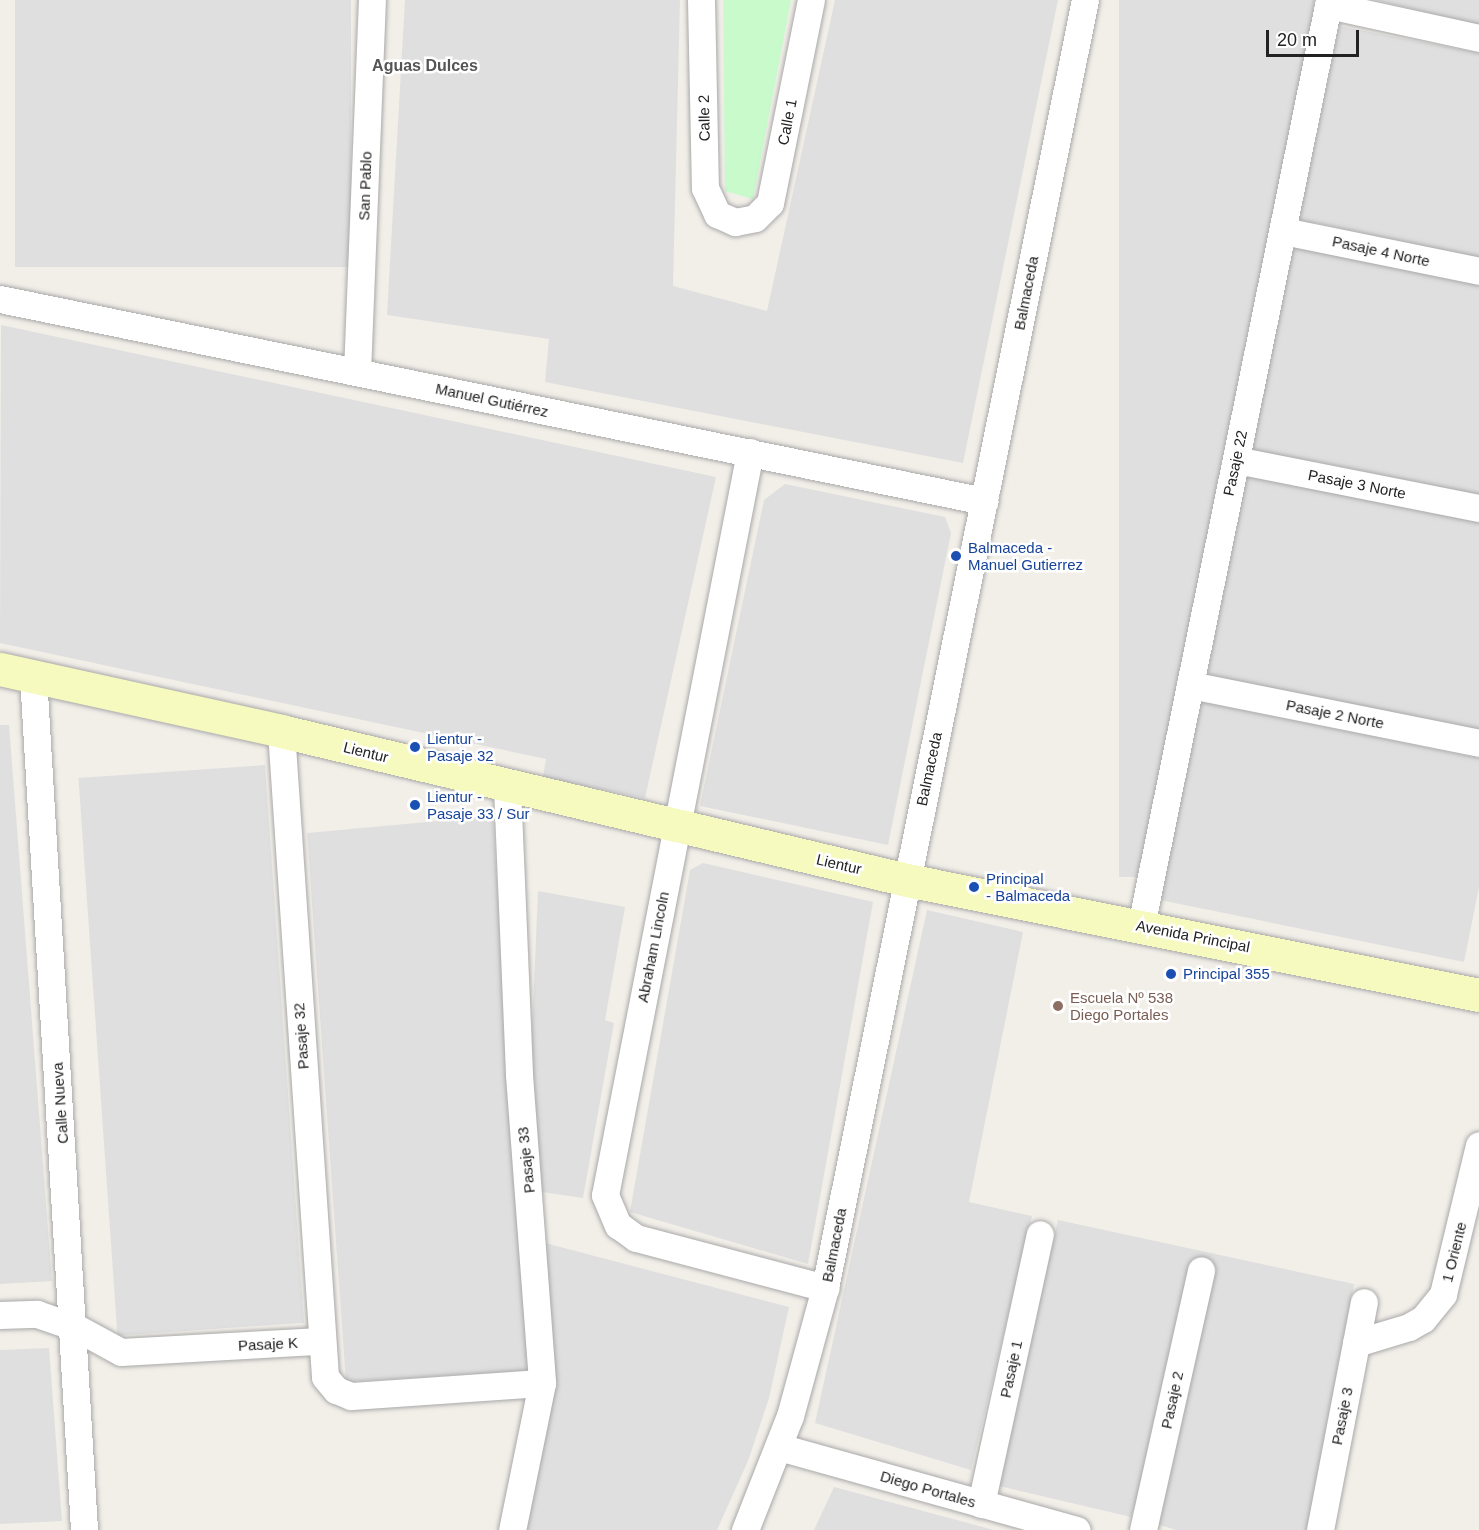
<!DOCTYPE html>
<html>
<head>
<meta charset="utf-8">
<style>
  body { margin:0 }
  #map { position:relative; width:1479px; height:1530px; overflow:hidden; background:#f2efe9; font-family:Helvetica,sans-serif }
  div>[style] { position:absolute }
  .residential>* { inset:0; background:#e0dfdf; transform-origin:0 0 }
  .park>* { inset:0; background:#c8facc }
  .roads { filter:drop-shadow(0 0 2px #a9a9a9) drop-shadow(0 0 2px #a9a9a9) }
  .street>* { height:27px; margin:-13.5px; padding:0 13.5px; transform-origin:13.5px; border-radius:13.5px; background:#fff }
  .secondary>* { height:33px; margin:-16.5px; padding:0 16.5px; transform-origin:16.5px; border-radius:16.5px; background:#f7fabf }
  .dots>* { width:16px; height:16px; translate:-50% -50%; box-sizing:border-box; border:3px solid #fff; border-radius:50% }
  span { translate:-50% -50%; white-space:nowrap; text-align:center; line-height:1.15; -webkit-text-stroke:5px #fff; paint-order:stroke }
  .street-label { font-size:15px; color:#222 }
  .transit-label { font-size:15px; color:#164399 }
  .left { translate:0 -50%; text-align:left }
  .education-label { font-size:15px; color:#785e54 }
  .neighbourhood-label { font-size:16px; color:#555; font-weight:700 }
  .scale { position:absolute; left:1266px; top:30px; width:93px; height:27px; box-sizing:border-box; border:3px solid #222; border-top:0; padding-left:8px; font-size:18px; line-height:21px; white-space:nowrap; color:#222; -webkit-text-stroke:4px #fff; paint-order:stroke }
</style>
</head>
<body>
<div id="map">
  <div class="residential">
    <div style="left:15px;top:0;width:336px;height:267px"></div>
    <div style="clip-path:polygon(405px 0,680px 0,673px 286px,767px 311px,835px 0,1058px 0,963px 463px,545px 382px,549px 339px,387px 315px)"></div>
    <div style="left:1119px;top:0;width:195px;height:877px"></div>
    <div style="clip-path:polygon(1375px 0,1479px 0,1479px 25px)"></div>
    <div style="clip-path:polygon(1339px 26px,1479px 53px,1479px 259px,1299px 219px)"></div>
    <div style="clip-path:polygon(1298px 247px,1479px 283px,1479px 495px,1253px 449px)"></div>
    <div style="clip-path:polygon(1px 325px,716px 477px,645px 798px,543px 777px,546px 759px,0 643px)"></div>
    <div style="clip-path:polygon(1250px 476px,1479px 520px,1479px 731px,1207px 673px)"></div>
    <div style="clip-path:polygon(785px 484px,945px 517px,951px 533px,888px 845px,700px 806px,764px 500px)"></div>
    <div style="clip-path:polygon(1199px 701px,1479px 758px,1479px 887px,1464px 962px,1160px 900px)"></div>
    <div style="clip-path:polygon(0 725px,9px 725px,52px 1281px,0 1284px)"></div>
    <div style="left:265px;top:765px;width:559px;height:187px;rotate:86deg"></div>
    <div style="clip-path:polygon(493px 816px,517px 1208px,536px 1370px,346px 1382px,307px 833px)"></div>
    <div style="clip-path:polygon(703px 863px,873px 902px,808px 1264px,630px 1212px,690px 870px)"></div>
    <div style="clip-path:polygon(538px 891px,625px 907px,605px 1020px,614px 1023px,583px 1198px,542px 1192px,531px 1055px)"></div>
    <div style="clip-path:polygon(927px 910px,1023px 932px,969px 1202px,1032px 1216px,971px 1470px,815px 1423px)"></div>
    <div style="clip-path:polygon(1058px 1220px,1354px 1284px,1307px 1530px,1176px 1530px,1154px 1523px,1157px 1513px,1134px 1507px,1131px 1517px,995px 1485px)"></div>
    <div style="clip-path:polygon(545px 1243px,789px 1307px,769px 1398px,748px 1461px,717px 1530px,521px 1530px,546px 1388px)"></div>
    <div style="clip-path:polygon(49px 1348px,62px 1521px,0 1524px,0 1350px)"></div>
    <div style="clip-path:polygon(834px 1487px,994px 1530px,814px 1530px)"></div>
  </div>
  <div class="park">
    <div style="clip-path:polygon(723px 0,791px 0,753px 199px,725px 191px)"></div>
  </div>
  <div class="roads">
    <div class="street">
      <div style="left:701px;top:0;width:188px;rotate:88.8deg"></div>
      <div style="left:705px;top:188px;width:29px;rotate:65deg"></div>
      <div style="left:717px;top:214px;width:20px;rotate:24deg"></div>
      <div style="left:735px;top:222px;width:20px;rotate:-11deg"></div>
      <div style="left:755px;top:218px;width:21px;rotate:-45deg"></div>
      <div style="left:770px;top:203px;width:207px;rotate:-78.6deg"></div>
      <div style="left:1328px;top:5px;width:155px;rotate:12.3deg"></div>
      <div style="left:1283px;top:231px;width:200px;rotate:11.5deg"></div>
      <div style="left:0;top:299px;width:1005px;rotate:11.6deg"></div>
      <div style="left:357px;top:372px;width:372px;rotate:-87.7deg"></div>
      <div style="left:750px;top:452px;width:757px;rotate:101.04deg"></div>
      <div style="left:605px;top:1195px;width:33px;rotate:67deg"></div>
      <div style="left:618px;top:1225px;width:22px;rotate:36deg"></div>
      <div style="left:636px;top:1238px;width:196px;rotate:14.8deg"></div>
      <div style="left:1236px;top:460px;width:248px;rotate:11.2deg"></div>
      <div style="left:33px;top:676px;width:856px;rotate:86.58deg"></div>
      <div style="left:1190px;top:685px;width:295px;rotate:11.3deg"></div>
      <div style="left:281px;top:731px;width:647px;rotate:86.1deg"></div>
      <div style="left:325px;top:1377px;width:17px;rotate:50deg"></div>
      <div style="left:336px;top:1390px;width:16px;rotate:22deg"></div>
      <div style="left:351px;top:1396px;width:191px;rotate:-3.9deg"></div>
      <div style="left:507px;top:787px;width:288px;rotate:87.6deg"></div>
      <div style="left:519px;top:1075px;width:309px;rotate:85.7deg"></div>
      <div style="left:542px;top:1383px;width:150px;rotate:101.5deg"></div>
      <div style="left:1141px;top:926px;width:945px;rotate:-78.52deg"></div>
      <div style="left:0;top:1315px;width:37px;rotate:-2deg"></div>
      <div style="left:37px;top:1314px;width:40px;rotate:18.9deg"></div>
      <div style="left:75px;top:1327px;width:52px;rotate:28.5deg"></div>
      <div style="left:121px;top:1352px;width:199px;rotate:-3.2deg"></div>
      <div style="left:1356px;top:1343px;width:55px;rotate:-16.8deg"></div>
      <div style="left:1409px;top:1327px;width:16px;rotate:-30deg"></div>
      <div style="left:1423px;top:1319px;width:32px;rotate:-51deg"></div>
      <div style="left:1443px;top:1294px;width:153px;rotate:-76.4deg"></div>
      <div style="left:779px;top:1447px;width:309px;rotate:15.6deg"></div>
      <div style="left:981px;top:1504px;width:276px;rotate:-77.7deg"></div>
      <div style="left:745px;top:1530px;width:123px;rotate:-68.5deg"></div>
      <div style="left:790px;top:1416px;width:133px;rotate:-74.7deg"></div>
      <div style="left:825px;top:1288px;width:1314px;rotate:-78.59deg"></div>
      <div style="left:1143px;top:1530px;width:266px;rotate:-77.4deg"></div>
      <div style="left:1320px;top:1530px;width:232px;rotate:-79.1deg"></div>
    </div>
    <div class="secondary">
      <div style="left:0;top:669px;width:288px;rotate:12.4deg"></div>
      <div style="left:281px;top:731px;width:643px;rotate:13.39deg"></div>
      <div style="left:907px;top:880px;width:583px;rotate:11.37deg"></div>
    </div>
  </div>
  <div class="dots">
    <div style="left:956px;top:556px;background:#1a4fb4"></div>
    <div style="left:415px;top:747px;background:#1a4fb4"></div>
    <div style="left:415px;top:805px;background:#1a4fb4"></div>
    <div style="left:974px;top:887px;background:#1a4fb4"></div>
    <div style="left:1171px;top:974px;background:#1a4fb4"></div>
    <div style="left:1058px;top:1006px;background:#8d6e63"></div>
  </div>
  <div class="street-label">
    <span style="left:704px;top:118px;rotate:-91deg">Calle 2</span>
    <span style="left:787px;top:122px;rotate:-79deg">Calle 1</span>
    <span style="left:365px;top:186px;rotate:-88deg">San Pablo</span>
    <span style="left:1381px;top:251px;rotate:12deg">Pasaje 4 Norte</span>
    <span style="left:1026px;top:293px;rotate:-79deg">Balmaceda</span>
    <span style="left:492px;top:400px;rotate:12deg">Manuel Gutiérrez</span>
    <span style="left:1235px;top:463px;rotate:-78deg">Pasaje 22</span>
    <span style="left:1357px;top:484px;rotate:11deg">Pasaje 3 Norte</span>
    <span style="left:1335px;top:714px;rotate:11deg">Pasaje 2 Norte</span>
    <span style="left:366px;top:752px;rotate:14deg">Lientur</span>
    <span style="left:929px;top:769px;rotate:-78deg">Balmaceda</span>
    <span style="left:839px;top:864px;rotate:13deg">Lientur</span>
    <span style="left:1193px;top:936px;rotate:11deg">Avenida Principal</span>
    <span style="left:653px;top:947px;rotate:-79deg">Abraham Lincoln</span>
    <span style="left:301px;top:1036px;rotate:-94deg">Pasaje 32</span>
    <span style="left:60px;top:1103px;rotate:-94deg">Calle Nueva</span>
    <span style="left:526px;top:1160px;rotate:-96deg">Pasaje 33</span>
    <span style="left:834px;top:1245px;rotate:-79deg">Balmaceda</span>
    <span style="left:1454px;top:1252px;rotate:-76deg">1 Oriente</span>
    <span style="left:268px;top:1344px;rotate:-3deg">Pasaje K</span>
    <span style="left:1011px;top:1369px;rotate:-78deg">Pasaje 1</span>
    <span style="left:1172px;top:1400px;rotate:-78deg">Pasaje 2</span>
    <span style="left:1342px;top:1416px;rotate:-79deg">Pasaje 3</span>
    <span style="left:928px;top:1489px;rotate:16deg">Diego Portales</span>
  </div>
  <div class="transit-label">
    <span class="left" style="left:968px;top:556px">Balmaceda -<br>Manuel Gutierrez</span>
    <span class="left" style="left:427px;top:747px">Lientur -<br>Pasaje 32</span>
    <span class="left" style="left:427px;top:805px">Lientur -<br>Pasaje 33 / Sur</span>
    <span class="left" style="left:986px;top:887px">Principal<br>- Balmaceda</span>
    <span class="left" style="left:1183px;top:974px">Principal 355</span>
  </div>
  <div class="education-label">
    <span class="left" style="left:1070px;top:1006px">Escuela Nº 538<br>Diego Portales</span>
  </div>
  <div class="neighbourhood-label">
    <span style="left:425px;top:66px">Aguas Dulces</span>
  </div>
  <div class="scale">20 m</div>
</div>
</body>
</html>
